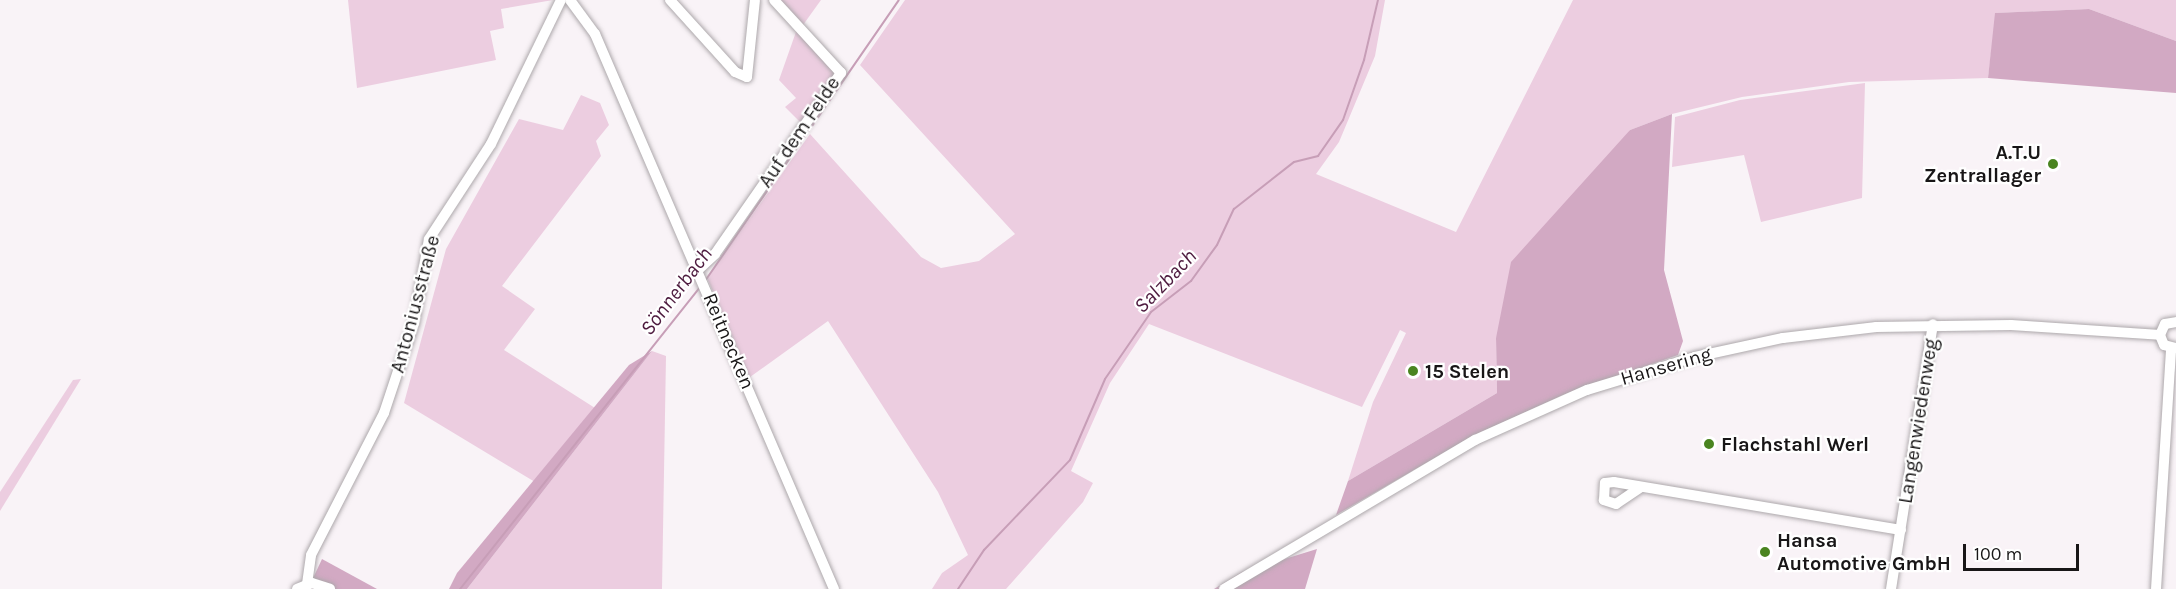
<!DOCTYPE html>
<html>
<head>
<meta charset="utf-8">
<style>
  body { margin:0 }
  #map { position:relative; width:2176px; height:589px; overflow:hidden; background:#f9f3f7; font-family:Karla,sans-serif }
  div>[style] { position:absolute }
  .green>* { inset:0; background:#eccde0 }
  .forest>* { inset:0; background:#d2a9c3 }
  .stream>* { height:2px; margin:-1px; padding:0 1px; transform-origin:1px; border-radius:1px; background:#c79eb7 }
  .roads { filter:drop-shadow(0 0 2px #ada8ab) drop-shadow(0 0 2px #ada8ab) }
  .minor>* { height:10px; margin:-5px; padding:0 5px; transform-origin:5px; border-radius:5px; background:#fff }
  .dots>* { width:16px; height:16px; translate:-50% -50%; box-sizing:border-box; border:3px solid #fff; border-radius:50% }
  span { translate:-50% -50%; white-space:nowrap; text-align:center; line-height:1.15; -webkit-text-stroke:4.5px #fff; paint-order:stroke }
  .street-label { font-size:20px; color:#181617 }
  .poi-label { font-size:20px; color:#181617; font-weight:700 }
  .right { translate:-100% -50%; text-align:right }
  .left { translate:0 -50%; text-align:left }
  .water-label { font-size:21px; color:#4e1b3f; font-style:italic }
  .scale { position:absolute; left:1963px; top:544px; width:116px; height:27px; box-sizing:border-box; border:3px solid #181617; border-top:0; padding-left:8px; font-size:18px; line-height:21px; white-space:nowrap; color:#181617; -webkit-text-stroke:4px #fff; paint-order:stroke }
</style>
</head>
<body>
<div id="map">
  <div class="green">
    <div style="clip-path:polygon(348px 0,553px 0,501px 9px,504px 28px,490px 31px,496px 60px,357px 88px)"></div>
    <div style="clip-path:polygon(779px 0,821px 0,803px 25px)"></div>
    <div style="clip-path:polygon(905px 0,1385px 0,1375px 56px,1339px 142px,1316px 174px,1456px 232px,1573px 0,2176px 0,2176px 41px,2089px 9px,1996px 13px,1988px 78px,1849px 82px,1742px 97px,1672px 114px,1630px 130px,1496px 338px,1497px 393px,1348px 481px,1373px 402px,1406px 333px,1400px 330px,1362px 407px,1149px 324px,1110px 383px,1071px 471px,1093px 483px,1083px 502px,1006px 589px,932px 589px,942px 573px,968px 555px,938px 492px,828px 321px,750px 377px,707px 278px,810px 134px,921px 257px,941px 268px,979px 261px,1015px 234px,860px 65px)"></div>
    <div style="clip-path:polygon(797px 29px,833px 67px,834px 78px,801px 123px,785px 107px,796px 98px,779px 80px)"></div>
    <div style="clip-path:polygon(1865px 83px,1862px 198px,1761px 222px,1744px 155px,1672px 167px,1675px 117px,1740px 100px)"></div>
    <div style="clip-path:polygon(581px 95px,600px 103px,609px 125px,596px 141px,601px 156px,502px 286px,535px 309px,504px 350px,595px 408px,535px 482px,404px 403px,446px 249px,519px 119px,563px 130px)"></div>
    <div style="clip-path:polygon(652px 351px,666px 356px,662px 589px,467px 589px)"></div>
    <div style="clip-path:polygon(81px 379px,0 511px,0 492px,73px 380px)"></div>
  </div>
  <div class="forest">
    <div style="clip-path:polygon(2089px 9px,2176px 41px,2176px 93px,1988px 78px,1995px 13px)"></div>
    <div style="clip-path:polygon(1672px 114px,1664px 270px,1683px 341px,1678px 355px,1565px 394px,1471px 437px,1336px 515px,1348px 481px,1497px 393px,1496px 338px,1511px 262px,1630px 130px)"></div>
    <div style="clip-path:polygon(652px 351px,467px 589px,449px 589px,457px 573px,629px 365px)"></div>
    <div style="clip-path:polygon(1317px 549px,1305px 589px,1214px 589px,1242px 572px)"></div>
    <div style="clip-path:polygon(322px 559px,377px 589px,308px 589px)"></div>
  </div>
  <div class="stream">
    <div style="left:705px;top:281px;width:341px;rotate:-55.4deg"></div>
    <div style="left:460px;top:589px;width:384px;rotate:-51.5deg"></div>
    <div style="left:958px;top:589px;width:47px;rotate:-56.3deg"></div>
    <div style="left:984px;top:550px;width:124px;rotate:-46.3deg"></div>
    <div style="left:1070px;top:460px;width:88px;rotate:-66.6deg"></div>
    <div style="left:1105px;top:379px;width:81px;rotate:-55.5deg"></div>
    <div style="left:1151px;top:312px;width:51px;rotate:-37.8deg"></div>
    <div style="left:1191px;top:281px;width:44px;rotate:-54.2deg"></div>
    <div style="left:1217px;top:245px;width:40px;rotate:-65deg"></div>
    <div style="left:1234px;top:209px;width:76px;rotate:-38.1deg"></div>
    <div style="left:1294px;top:162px;width:25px;rotate:-14deg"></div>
    <div style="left:1318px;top:156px;width:44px;rotate:-55.2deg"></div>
    <div style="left:1343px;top:120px;width:64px;rotate:-70.7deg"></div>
    <div style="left:1364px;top:60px;width:62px;rotate:-76.9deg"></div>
  </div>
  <div class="roads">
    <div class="minor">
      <div style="left:570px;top:0;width:42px;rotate:53.7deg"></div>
      <div style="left:595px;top:34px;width:604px;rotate:66.7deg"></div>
      <div style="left:670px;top:0;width:97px;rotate:47.9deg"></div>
      <div style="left:735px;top:72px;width:13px;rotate:23deg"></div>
      <div style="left:747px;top:77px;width:77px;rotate:-84.1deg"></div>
      <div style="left:699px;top:269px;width:22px;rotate:-43deg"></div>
      <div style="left:715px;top:254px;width:221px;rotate:-55.2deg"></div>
      <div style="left:841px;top:73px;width:99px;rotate:-132.5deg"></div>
      <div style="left:2176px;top:348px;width:12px;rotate:-166deg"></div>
      <div style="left:2164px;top:345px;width:11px;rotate:-112deg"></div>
      <div style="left:2160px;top:335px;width:12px;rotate:-66deg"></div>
      <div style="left:2165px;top:324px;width:11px;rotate:-10deg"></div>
      <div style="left:1641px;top:487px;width:30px;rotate:146deg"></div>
      <div style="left:1616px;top:504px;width:13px;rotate:-162deg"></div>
      <div style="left:1604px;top:500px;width:17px;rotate:-87deg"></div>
      <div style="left:1605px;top:483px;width:9px;rotate:-6deg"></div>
      <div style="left:1614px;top:482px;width:291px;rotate:9.5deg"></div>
      <div style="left:307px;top:584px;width:29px;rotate:-82deg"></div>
      <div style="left:311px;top:555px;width:160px;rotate:-62.8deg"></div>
      <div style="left:384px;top:413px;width:95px;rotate:-71.6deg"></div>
      <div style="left:414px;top:323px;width:85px;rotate:-79.9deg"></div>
      <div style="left:429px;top:239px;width:113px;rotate:-56.9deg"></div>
      <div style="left:491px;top:144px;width:160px;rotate:-64.1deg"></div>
      <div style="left:297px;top:589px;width:16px;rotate:-22deg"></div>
      <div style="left:312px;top:583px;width:19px;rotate:18deg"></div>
      <div style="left:1224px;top:589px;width:292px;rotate:-30.7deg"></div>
      <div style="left:1475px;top:440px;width:123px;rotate:-24.1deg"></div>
      <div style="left:1587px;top:390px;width:113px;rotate:-17deg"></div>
      <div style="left:1695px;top:357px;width:90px;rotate:-12.2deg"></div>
      <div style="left:1783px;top:338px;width:94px;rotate:-6.7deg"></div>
      <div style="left:1876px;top:327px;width:135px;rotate:-0.8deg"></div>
      <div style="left:2011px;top:325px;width:149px;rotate:3.8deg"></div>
      <div style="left:1891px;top:589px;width:268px;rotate:-81deg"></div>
      <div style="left:2156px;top:589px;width:241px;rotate:-86.4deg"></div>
    </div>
  </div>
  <div class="dots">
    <div style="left:2053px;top:164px;background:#4a8420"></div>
    <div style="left:1413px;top:371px;background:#4a8420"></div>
    <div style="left:1709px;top:444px;background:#4a8420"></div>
    <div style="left:1765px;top:552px;background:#4a8420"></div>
  </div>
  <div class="street-label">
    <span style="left:799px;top:132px;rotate:-56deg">Auf dem Felde</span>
    <span style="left:415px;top:304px;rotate:-75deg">Antoniusstraße</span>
    <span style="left:729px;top:341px;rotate:67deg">Reitnecken</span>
    <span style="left:1666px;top:366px;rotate:-16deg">Hansering</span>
    <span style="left:1918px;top:421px;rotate:-81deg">Langenwiedenweg</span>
  </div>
  <div class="poi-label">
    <span class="right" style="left:2041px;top:164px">A.T.U<br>Zentrallager</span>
    <span class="left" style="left:1425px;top:371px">15 Stelen</span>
    <span class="left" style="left:1721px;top:444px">Flachstahl Werl</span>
    <span class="left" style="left:1777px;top:552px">Hansa<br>Automotive GmbH</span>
  </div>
  <div class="water-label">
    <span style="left:1165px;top:281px;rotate:-46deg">Salzbach</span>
    <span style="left:676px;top:291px;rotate:-53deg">Sönnerbach</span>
  </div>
  <div class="scale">100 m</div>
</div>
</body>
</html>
